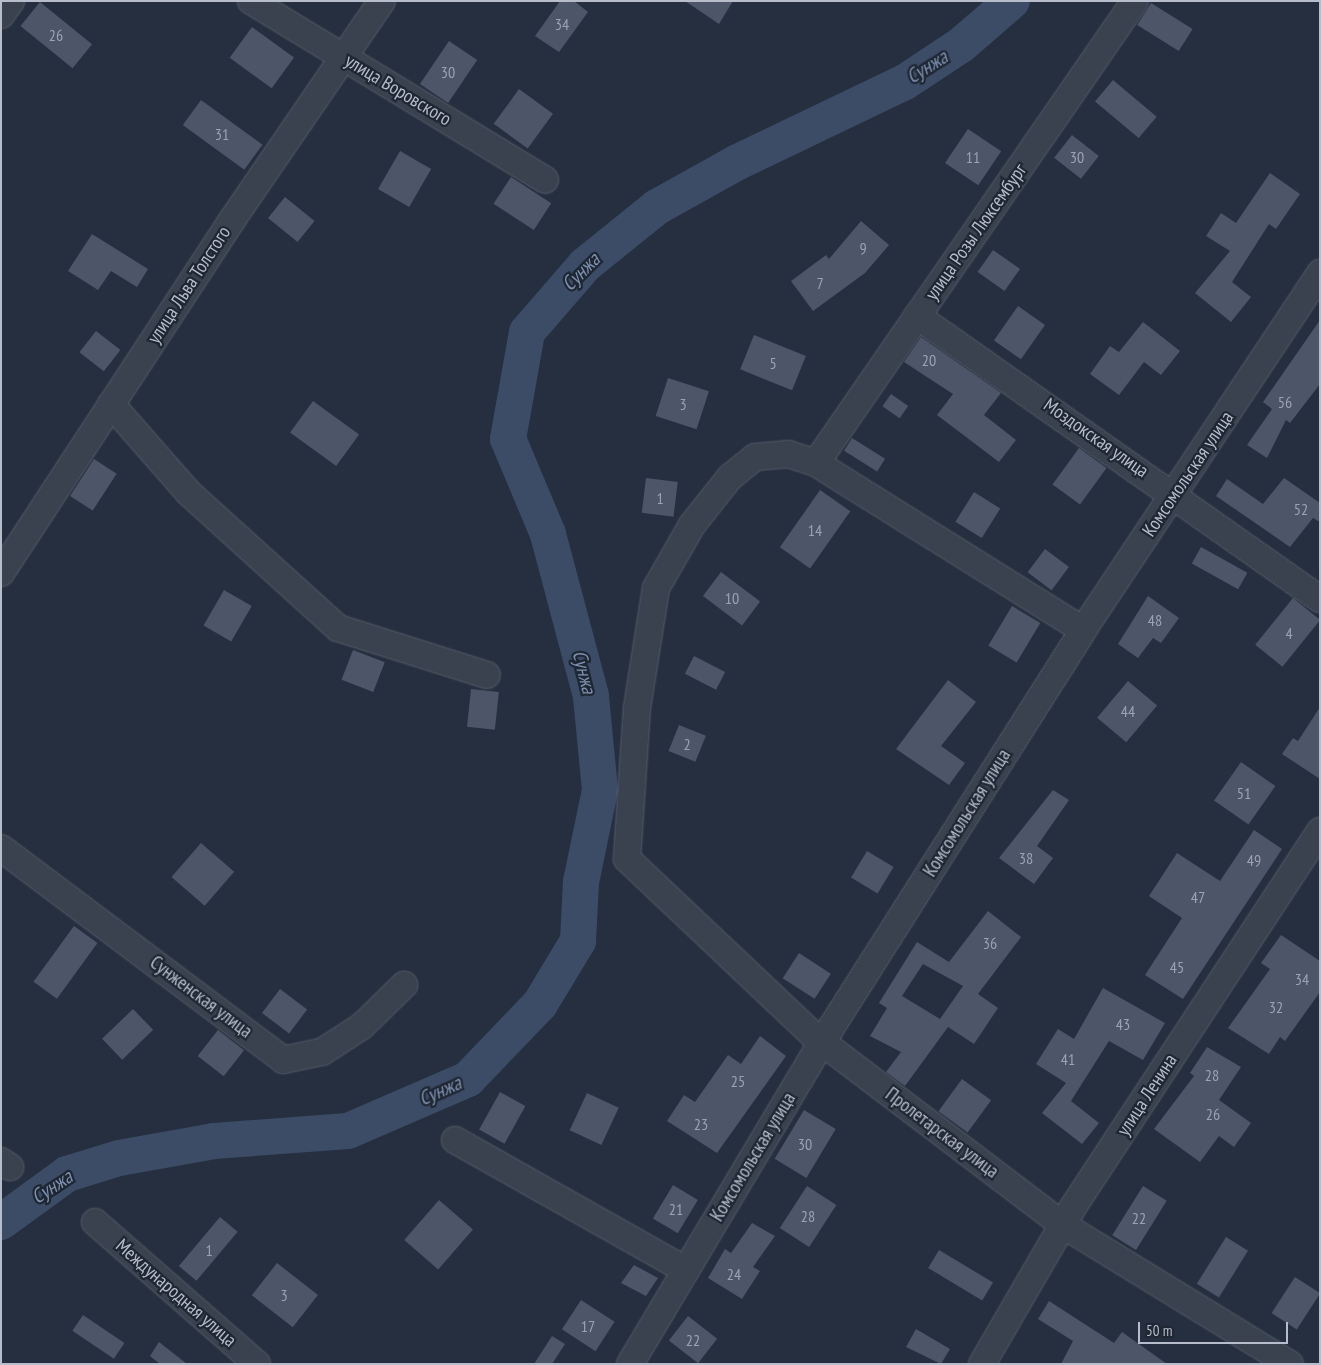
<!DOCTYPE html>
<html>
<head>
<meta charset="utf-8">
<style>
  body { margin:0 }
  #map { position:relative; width:1321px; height:1365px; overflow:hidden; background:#262f3f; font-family:"PT Sans Narrow",sans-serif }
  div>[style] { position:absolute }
  .river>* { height:36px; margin:-18px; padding:0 18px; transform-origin:18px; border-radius:18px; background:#3c4c67 }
  .building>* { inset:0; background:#4c5668; transform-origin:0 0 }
  .roads { filter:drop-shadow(0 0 1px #555d6a) drop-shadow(0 0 1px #555d6a) }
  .minor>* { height:26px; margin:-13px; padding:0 13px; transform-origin:13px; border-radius:13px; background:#3a424f }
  span { translate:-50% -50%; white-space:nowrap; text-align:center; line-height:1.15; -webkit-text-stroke:4.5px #1f2734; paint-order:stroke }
  .number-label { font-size:16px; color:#9ca3b2 }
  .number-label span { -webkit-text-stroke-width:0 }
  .street-label { font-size:19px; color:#b7bdca }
  .water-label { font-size:20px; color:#7f91b0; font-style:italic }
  .frame { position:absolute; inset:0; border:2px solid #b7bdca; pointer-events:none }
  .scale { position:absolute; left:1138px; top:1322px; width:150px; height:22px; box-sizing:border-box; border:2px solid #b7bdca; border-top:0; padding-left:6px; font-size:15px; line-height:18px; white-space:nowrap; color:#b7bdca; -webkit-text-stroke:4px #1f2734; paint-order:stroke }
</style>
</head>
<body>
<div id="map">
  <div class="river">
    <div style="left:1px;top:1222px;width:82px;rotate:-36deg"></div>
    <div style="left:67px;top:1174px;width:54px;rotate:-17.1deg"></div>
    <div style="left:119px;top:1158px;width:97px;rotate:-10.1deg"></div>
    <div style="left:214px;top:1141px;width:134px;rotate:-4.3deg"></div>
    <div style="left:348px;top:1131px;width:131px;rotate:-23.4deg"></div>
    <div style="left:468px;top:1079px;width:104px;rotate:-46.2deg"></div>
    <div style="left:540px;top:1004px;width:74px;rotate:-58.9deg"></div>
    <div style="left:578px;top:941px;width:59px;rotate:-87.1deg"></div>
    <div style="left:581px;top:882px;width:94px;rotate:-78.3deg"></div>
    <div style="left:600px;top:790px;width:94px;rotate:-95.5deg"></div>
    <div style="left:591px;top:696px;width:168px;rotate:-104.9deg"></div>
    <div style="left:548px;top:534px;width:103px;rotate:-112.8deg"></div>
    <div style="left:508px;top:439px;width:109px;rotate:-79.9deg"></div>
    <div style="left:527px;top:332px;width:89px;rotate:-49.1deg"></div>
    <div style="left:585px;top:265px;width:92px;rotate:-38.9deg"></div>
    <div style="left:657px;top:207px;width:93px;rotate:-29.1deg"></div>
    <div style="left:738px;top:162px;width:185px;rotate:-25.6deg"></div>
    <div style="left:905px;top:82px;width:67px;rotate:-33.5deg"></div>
    <div style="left:961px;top:45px;width:67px;rotate:-40.8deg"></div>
  </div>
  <div class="building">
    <div style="clip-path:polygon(560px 1px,574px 1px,588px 12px,559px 52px,535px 36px)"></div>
    <div style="clip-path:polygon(685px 1px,733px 1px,719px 24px)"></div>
    <div style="left:40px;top:2px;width:67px;height:31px;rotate:39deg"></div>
    <div style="left:1151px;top:3px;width:49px;height:26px;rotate:32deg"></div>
    <div style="left:252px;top:27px;width:52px;height:38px;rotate:36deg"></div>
    <div style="left:449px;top:41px;width:34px;height:52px;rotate:34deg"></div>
    <div style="left:1113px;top:80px;width:57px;height:28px;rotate:40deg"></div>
    <div style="left:519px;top:89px;width:42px;height:43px;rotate:36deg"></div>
    <div style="left:201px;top:100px;width:76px;height:31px;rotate:36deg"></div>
    <div style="left:968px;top:129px;width:40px;height:41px;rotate:34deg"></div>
    <div style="left:1072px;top:135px;width:34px;height:29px;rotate:38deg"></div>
    <div style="left:400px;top:151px;width:36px;height:44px;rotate:30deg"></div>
    <div style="clip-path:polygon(1270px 173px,1300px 194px,1276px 229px,1269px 224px,1232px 282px,1251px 297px,1231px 322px,1195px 293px,1230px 251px,1206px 236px,1221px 213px,1236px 223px)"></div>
    <div style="left:511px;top:177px;width:48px;height:32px;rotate:33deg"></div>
    <div style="left:285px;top:197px;width:38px;height:27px;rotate:39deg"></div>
    <div style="clip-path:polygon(861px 221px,889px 245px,865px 273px,813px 311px,791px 281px,826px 255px,829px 259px)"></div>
    <div style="clip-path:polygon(92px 234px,148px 269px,137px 287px,111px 271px,98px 290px,68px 271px)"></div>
    <div style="left:993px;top:250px;width:33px;height:27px;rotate:35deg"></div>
    <div style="left:1018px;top:306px;width:33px;height:42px;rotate:35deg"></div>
    <div style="clip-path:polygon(1320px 320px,1320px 384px,1290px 423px,1286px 420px,1267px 458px,1247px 445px,1272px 409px,1263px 402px)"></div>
    <div style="clip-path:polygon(1143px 322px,1180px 351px,1161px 375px,1144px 362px,1119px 395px,1090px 374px,1110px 346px,1119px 352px)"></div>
    <div style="left:96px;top:331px;width:31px;height:27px;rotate:38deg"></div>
    <div style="left:754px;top:335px;width:56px;height:37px;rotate:22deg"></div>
    <div style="clip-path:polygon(921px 337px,1001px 393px,984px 415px,1016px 440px,999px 462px,937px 415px,953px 394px,904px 362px)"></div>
    <div style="left:668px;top:378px;width:43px;height:40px;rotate:18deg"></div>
    <div style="left:891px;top:394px;width:21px;height:15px;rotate:35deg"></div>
    <div style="left:313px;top:401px;width:57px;height:39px;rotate:36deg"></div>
    <div style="left:852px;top:438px;width:39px;height:15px;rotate:32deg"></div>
    <div style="left:1079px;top:448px;width:34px;height:45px;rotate:36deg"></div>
    <div style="left:94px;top:459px;width:27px;height:44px;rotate:33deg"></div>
    <div style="left:646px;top:478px;width:32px;height:35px;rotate:7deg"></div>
    <div style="clip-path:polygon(1284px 478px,1320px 503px,1320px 522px,1313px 518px,1290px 547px,1216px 496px,1227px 479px,1263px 504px)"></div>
    <div style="left:820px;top:490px;width:37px;height:70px;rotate:35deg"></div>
    <div style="left:974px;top:492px;width:31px;height:35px;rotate:32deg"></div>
    <div style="left:1201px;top:547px;width:53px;height:19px;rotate:29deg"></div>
    <div style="left:1045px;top:549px;width:30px;height:29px;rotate:37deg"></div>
    <div style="left:721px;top:572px;width:49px;height:30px;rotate:37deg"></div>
    <div style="left:224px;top:590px;width:32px;height:41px;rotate:30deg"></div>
    <div style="clip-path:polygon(1148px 596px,1179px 618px,1161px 643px,1153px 638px,1138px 658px,1118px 644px)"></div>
    <div style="left:1293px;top:598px;width:35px;height:60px;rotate:39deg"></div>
    <div style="left:1012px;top:606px;width:33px;height:46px;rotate:31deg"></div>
    <div style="left:353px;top:650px;width:34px;height:32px;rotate:21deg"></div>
    <div style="left:694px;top:656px;width:35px;height:20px;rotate:27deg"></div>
    <div style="clip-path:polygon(948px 680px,976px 702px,941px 746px,965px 763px,949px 785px,896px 749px)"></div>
    <div style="left:1128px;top:681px;width:38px;height:48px;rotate:40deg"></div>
    <div style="left:471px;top:689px;width:28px;height:38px;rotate:6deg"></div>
    <div style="clip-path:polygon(1320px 707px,1320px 779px,1282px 754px,1293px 738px,1298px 741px)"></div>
    <div style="left:679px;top:725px;width:29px;height:28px;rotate:22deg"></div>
    <div style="left:1241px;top:762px;width:42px;height:47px;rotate:35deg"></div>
    <div style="clip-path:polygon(1053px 790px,1069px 800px,1037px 846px,1053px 858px,1034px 884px,999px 858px)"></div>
    <div style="clip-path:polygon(1254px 830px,1282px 849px,1183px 999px,1145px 975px,1182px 918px,1149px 896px,1177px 853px,1220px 881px)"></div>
    <div style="left:201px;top:843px;width:44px;height:45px;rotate:41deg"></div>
    <div style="left:867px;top:851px;width:31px;height:31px;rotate:31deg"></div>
    <div style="clip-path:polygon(evenodd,988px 911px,1021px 937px,978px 994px,998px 1008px,974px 1044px,948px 1027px,905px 1086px,886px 1072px,901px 1052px,870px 1036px,887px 1008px,879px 1003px,917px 942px,949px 962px,988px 911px,923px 964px,963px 986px,940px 1019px,902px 996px,923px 964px)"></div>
    <div style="left:74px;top:926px;width:29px;height:69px;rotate:36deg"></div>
    <div style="clip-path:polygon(1281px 935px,1320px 961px,1320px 992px,1285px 1041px,1280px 1037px,1269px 1054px,1228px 1028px,1270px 969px,1261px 963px)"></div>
    <div style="left:799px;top:953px;width:38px;height:30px;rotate:33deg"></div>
    <div style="clip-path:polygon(1103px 988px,1165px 1023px,1143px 1060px,1109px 1041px,1071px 1101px,1099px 1123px,1082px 1144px,1042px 1113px,1066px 1083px,1036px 1064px,1058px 1029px,1074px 1039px)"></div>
    <div style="left:280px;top:989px;width:34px;height:30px;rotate:37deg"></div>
    <div style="left:133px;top:1009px;width:29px;height:43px;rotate:46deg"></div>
    <div style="left:218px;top:1030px;width:33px;height:33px;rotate:38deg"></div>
    <div style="clip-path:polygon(760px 1036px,786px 1056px,717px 1153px,667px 1121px,684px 1095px,695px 1102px,728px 1055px,741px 1064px)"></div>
    <div style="clip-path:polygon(1207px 1047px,1241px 1067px,1219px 1100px,1251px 1123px,1234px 1147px,1219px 1136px,1200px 1162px,1154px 1129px,1194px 1076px,1190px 1073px)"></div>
    <div style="left:962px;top:1079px;width:36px;height:40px;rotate:36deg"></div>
    <div style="left:500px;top:1092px;width:29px;height:43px;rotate:29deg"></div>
    <div style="left:587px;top:1093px;width:35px;height:41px;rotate:25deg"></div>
    <div style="left:804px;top:1110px;width:37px;height:57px;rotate:31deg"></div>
    <div style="left:673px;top:1185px;width:29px;height:39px;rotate:31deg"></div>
    <div style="left:807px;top:1186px;width:35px;height:50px;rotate:33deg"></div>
    <div style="left:1143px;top:1186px;width:28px;height:58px;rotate:32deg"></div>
    <div style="left:439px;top:1200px;width:45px;height:53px;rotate:41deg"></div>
    <div style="left:220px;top:1217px;width:23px;height:64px;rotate:40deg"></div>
    <div style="clip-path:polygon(752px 1223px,775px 1236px,753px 1267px,760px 1271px,742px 1299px,708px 1278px,725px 1249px,731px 1253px)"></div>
    <div style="left:1226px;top:1237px;width:26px;height:55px;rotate:32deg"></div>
    <div style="left:939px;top:1250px;width:63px;height:21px;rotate:31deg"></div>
    <div style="left:277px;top:1263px;width:52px;height:41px;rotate:38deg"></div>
    <div style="clip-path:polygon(634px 1265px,658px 1278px,646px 1296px,621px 1283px)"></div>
    <div style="left:1295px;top:1277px;width:30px;height:43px;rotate:33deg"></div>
    <div style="left:581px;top:1300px;width:40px;height:35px;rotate:33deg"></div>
    <div style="clip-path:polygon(1049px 1301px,1114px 1343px,1122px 1332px,1167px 1364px,1061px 1364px,1073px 1341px,1038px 1319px)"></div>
    <div style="left:83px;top:1315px;width:50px;height:19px;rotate:34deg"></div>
    <div style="left:688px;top:1316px;width:37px;height:31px;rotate:38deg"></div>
    <div style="clip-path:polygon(916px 1329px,950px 1349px,941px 1364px,906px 1347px)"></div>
    <div style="clip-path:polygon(552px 1336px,565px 1344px,552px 1364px,534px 1364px)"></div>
    <div style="clip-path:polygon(159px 1342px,187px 1364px,160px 1364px,150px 1356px)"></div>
  </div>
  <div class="roads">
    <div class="minor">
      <div style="left:251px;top:1px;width:344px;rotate:31.3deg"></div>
      <div style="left:1px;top:15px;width:17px;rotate:-54deg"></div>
      <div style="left:917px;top:316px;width:492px;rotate:35.1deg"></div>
      <div style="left:111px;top:404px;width:118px;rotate:48.8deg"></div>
      <div style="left:189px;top:493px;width:201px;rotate:42.2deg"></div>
      <div style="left:338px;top:628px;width:156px;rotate:17.5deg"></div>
      <div style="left:816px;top:463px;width:561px;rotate:-55.38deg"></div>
      <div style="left:1px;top:573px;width:422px;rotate:-56.8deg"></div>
      <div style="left:232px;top:220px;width:265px;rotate:-55.6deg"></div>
      <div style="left:1083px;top:630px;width:315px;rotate:-148deg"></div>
      <div style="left:816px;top:463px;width:28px;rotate:-162deg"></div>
      <div style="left:789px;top:454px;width:34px;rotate:175deg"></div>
      <div style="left:755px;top:457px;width:32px;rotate:141deg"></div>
      <div style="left:730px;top:477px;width:61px;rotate:128.4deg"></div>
      <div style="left:692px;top:525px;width:73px;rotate:119.7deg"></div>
      <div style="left:656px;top:588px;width:121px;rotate:99deg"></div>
      <div style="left:637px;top:708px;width:151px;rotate:93.8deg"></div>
      <div style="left:627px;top:859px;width:257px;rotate:43.4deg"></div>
      <div style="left:814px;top:1036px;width:313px;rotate:37.2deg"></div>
      <div style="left:1063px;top:1225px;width:266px;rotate:31.5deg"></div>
      <div style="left:1px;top:848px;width:353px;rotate:36.9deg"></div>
      <div style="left:283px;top:1060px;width:40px;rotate:-12deg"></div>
      <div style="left:322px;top:1052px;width:48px;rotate:-33deg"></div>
      <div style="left:362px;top:1026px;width:59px;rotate:-44.3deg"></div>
      <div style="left:455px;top:1140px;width:265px;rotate:29.4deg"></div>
      <div style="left:1px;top:1161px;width:11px;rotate:34deg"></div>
      <div style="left:95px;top:1222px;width:215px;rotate:41.2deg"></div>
      <div style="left:630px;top:1364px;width:375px;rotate:-59.2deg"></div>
      <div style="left:822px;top:1042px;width:488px;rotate:-57.6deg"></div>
      <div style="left:1083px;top:630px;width:429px;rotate:-56.4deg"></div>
      <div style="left:982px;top:1364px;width:181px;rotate:-59.9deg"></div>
      <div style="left:1073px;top:1207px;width:450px;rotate:-56.7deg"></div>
    </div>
  </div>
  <div class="number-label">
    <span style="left:562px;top:24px">34</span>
    <span style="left:56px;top:35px">26</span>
    <span style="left:448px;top:72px">30</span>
    <span style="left:222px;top:134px">31</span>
    <span style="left:973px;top:157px">11</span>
    <span style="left:1077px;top:157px">30</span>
    <span style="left:863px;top:248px">9</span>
    <span style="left:820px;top:283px">7</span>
    <span style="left:929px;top:360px">20</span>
    <span style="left:773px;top:363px">5</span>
    <span style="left:1285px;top:402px">56</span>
    <span style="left:683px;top:404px">3</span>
    <span style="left:660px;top:498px">1</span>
    <span style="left:1301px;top:509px">52</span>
    <span style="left:815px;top:530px">14</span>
    <span style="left:732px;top:598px">10</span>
    <span style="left:1155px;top:620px">48</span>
    <span style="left:1289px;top:633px">4</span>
    <span style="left:1128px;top:711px">44</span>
    <span style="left:687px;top:744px">2</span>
    <span style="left:1244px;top:793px">51</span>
    <span style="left:1026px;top:858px">38</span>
    <span style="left:1254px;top:860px">49</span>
    <span style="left:1198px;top:897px">47</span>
    <span style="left:990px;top:943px">36</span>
    <span style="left:1177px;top:967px">45</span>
    <span style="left:1302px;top:979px">34</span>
    <span style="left:1276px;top:1007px">32</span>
    <span style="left:1123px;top:1024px">43</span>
    <span style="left:1068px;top:1059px">41</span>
    <span style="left:1212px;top:1075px">28</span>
    <span style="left:738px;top:1081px">25</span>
    <span style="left:1213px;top:1114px">26</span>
    <span style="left:701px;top:1124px">23</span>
    <span style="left:805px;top:1144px">30</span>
    <span style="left:676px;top:1209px">21</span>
    <span style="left:808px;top:1216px">28</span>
    <span style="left:1139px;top:1218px">22</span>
    <span style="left:209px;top:1250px">1</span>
    <span style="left:734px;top:1274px">24</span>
    <span style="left:284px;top:1295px">3</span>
    <span style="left:588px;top:1326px">17</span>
    <span style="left:693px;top:1340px">22</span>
  </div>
  <div class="street-label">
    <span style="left:398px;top:90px;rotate:31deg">улица Воровского</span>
    <span style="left:976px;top:232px;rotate:-55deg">улица Розы Люксембург</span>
    <span style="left:189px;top:285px;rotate:-57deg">улица Льва Толстого</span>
    <span style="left:1096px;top:438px;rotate:35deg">Моздокская улица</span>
    <span style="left:1188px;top:474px;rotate:-56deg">Комсомольская улица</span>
    <span style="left:967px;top:813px;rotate:-58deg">Комсомольская улица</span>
    <span style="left:201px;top:997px;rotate:37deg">Сунженская улица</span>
    <span style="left:1147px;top:1095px;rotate:-57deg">улица Ленина</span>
    <span style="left:942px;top:1133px;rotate:37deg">Пролетарская улица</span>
    <span style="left:753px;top:1157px;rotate:-59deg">Комсомольская улица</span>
    <span style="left:176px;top:1293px;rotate:41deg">Международная улица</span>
  </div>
  <div class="water-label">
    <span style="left:927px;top:67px;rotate:-32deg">Сунжа</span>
    <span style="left:581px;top:272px;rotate:-45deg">Сунжа</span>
    <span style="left:584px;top:672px;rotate:76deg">Сунжа</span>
    <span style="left:440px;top:1091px;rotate:-24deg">Сунжа</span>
    <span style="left:52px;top:1187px;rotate:-33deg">Сунжа</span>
  </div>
  <div class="frame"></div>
  <div class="scale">50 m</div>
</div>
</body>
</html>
